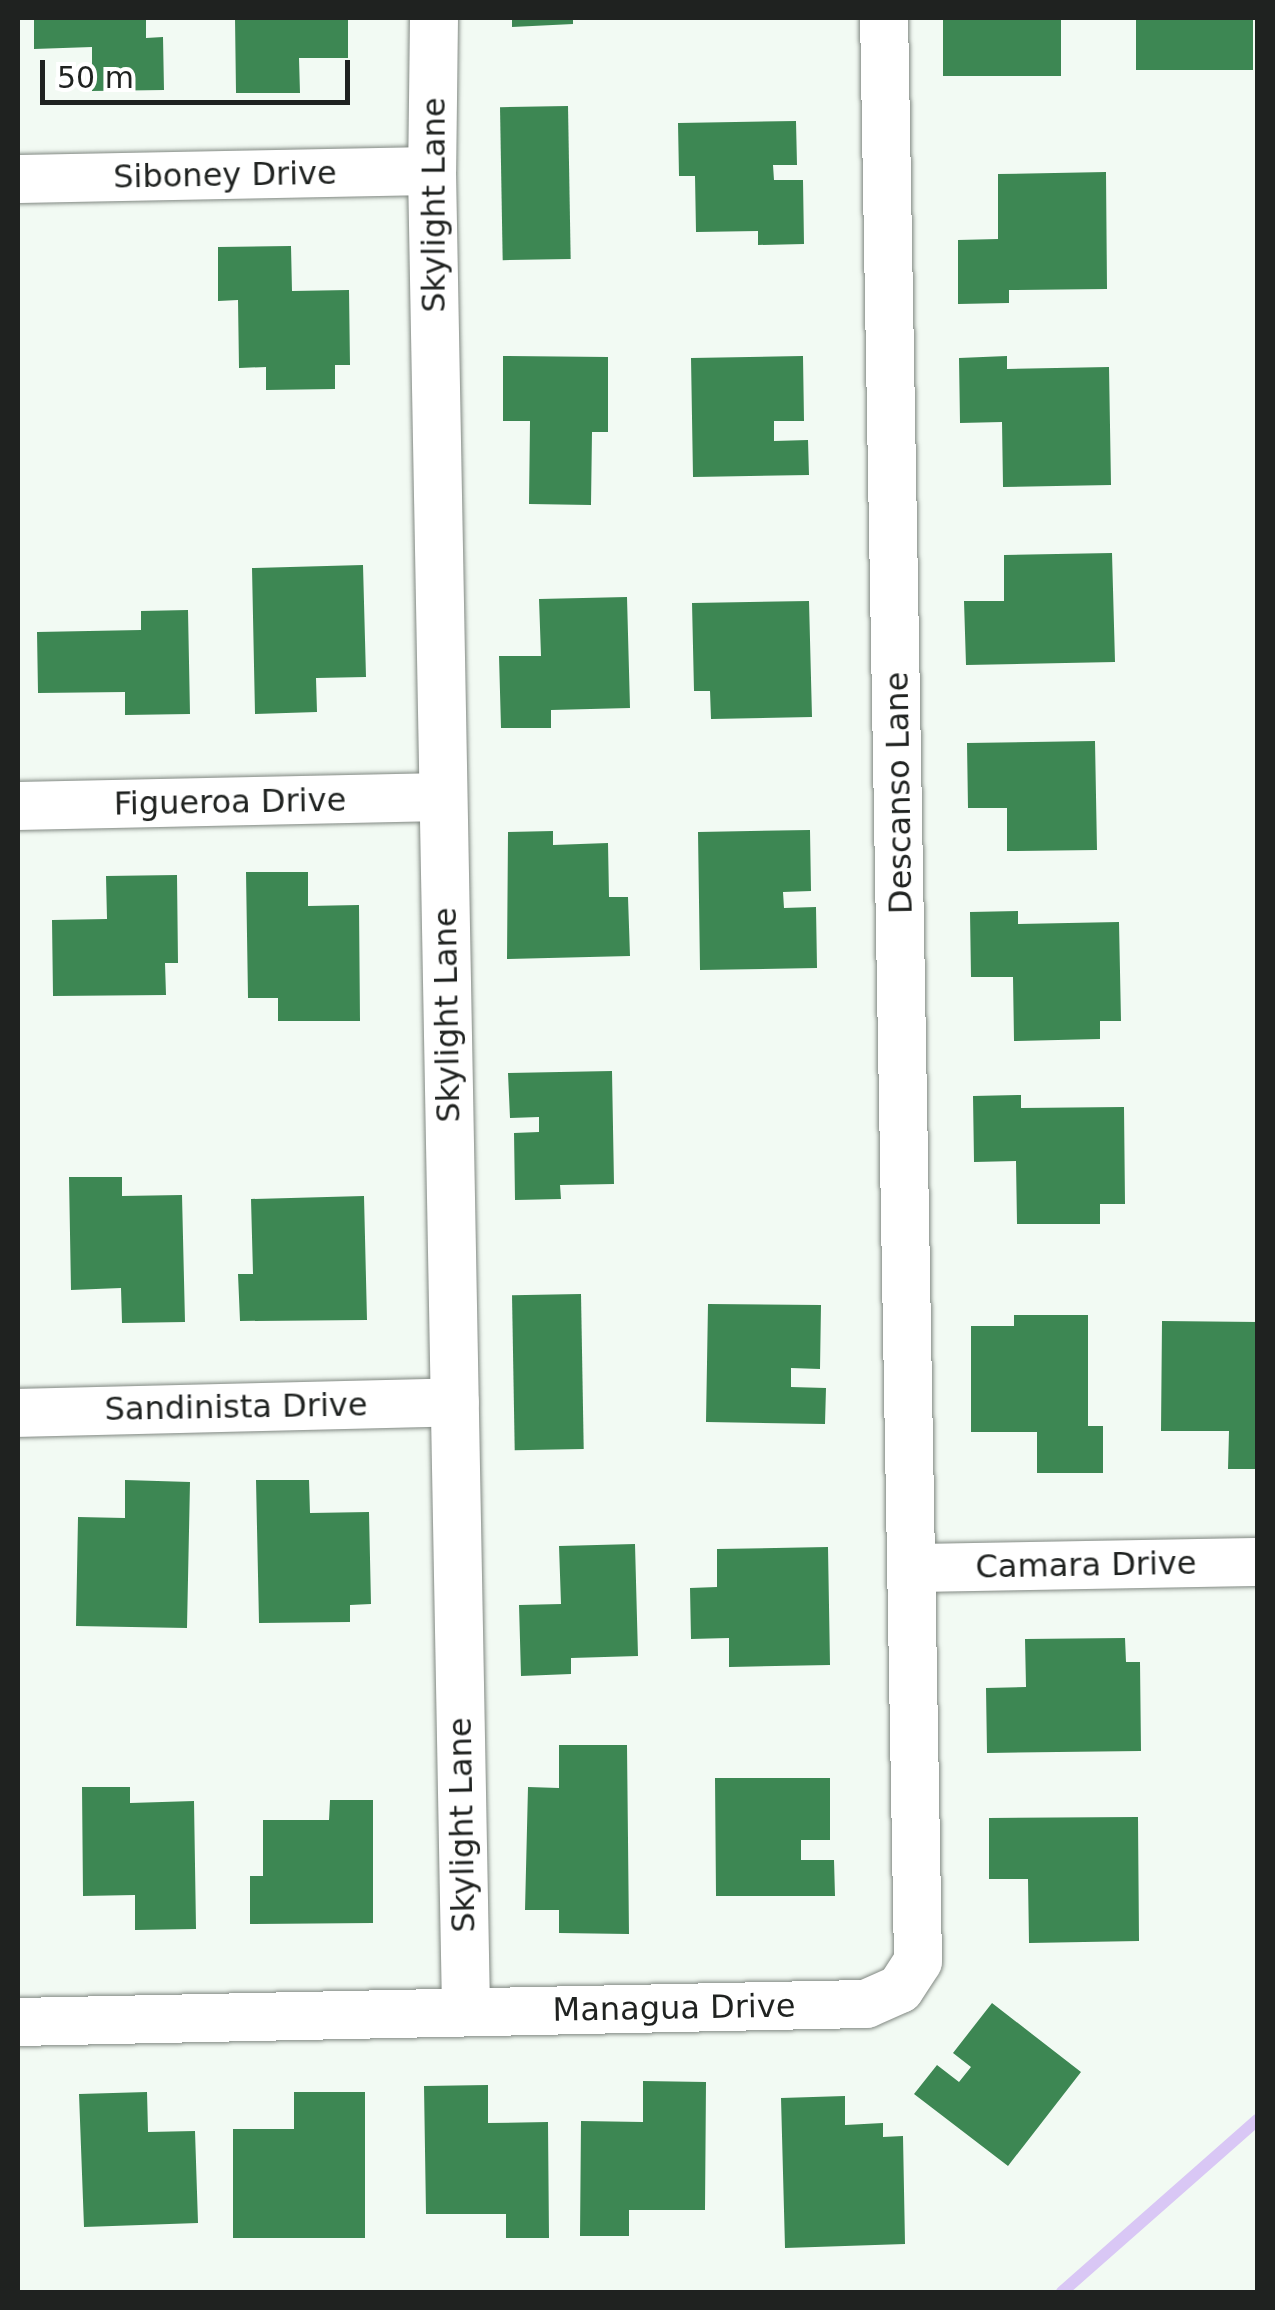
<!DOCTYPE html>
<html>
<head>
<meta charset="utf-8">
<style>
  body { margin:0 }
  #map { position:relative; width:1275px; height:2310px; overflow:hidden; background:#f2faf3; font-family:"DejaVu Sans",sans-serif }
  div>[style] { position:absolute }
  .stream>* { height:12px; margin:-6px; padding:0 6px; transform-origin:6px; border-radius:6px; background:#d9c7f5 }
  .building>* { inset:0; background:#3d8753; transform-origin:0 0 }
  .roads { filter:drop-shadow(0 0 2px #818882) drop-shadow(0 0 2px #818882) }
  .minor>* { height:48px; margin:-24px; padding:0 24px; transform-origin:24px; border-radius:24px; background:#fff }
  span { translate:-50% -50%; white-space:nowrap; text-align:center; line-height:1.15; -webkit-text-stroke:10px #fff; paint-order:stroke }
  .street-label { font-size:32px; color:#1f2220 }
  .frame { position:absolute; inset:0; border:20px solid #1f2220; pointer-events:none }
  .scale { position:absolute; left:40px; top:60px; width:310px; height:45px; box-sizing:border-box; border:5px solid #1f2220; border-top:0; padding-left:12px; font-size:30px; line-height:35px; white-space:nowrap; color:#1f2220; -webkit-text-stroke:8px #fff; paint-order:stroke }
</style>
</head>
<body>
<div id="map">
  <div class="stream">
    <div style="left:1062px;top:2292px;width:261px;rotate:-41.4deg"></div>
  </div>
  <div class="building">
    <div style="clip-path:polygon(34px 18px,146px 18px,146px 38px,163px 37px,164px 90px,92px 91px,92px 47px,34px 49px)"></div>
    <div style="clip-path:polygon(235px 18px,348px 18px,348px 58px,299px 58px,300px 93px,236px 93px)"></div>
    <div style="clip-path:polygon(512px 18px,573px 18px,573px 24px,512px 27px)"></div>
    <div style="left:943px;top:18px;width:118px;height:58px"></div>
    <div style="left:1136px;top:18px;width:117px;height:52px"></div>
    <div style="left:568px;top:106px;width:153px;height:68px;rotate:89deg"></div>
    <div style="clip-path:polygon(796px 121px,797px 165px,773px 165px,774px 180px,803px 180px,804px 244px,758px 245px,758px 231px,696px 232px,695px 176px,679px 176px,678px 123px)"></div>
    <div style="clip-path:polygon(1106px 172px,1107px 289px,1009px 290px,1009px 303px,958px 304px,958px 240px,998px 239px,998px 174px)"></div>
    <div style="clip-path:polygon(291px 246px,292px 291px,349px 290px,350px 365px,335px 365px,335px 389px,266px 390px,266px 367px,239px 368px,238px 300px,218px 301px,218px 247px)"></div>
    <div style="clip-path:polygon(503px 356px,608px 357px,608px 432px,592px 432px,591px 505px,529px 504px,530px 421px,503px 421px)"></div>
    <div style="clip-path:polygon(803px 356px,804px 421px,774px 421px,774px 441px,808px 440px,809px 475px,693px 477px,691px 358px)"></div>
    <div style="clip-path:polygon(1007px 356px,1007px 369px,1109px 367px,1111px 485px,1003px 487px,1002px 422px,960px 423px,959px 358px)"></div>
    <div style="clip-path:polygon(1112px 553px,1115px 662px,966px 665px,964px 601px,1004px 601px,1004px 555px)"></div>
    <div style="clip-path:polygon(363px 565px,366px 677px,316px 678px,317px 712px,255px 714px,252px 568px)"></div>
    <div style="clip-path:polygon(627px 597px,630px 708px,551px 710px,551px 728px,501px 728px,499px 656px,541px 656px,539px 599px)"></div>
    <div style="clip-path:polygon(809px 601px,812px 717px,711px 719px,710px 691px,694px 691px,692px 603px)"></div>
    <div style="clip-path:polygon(188px 610px,190px 714px,125px 715px,125px 692px,38px 693px,37px 632px,141px 630px,141px 611px)"></div>
    <div style="clip-path:polygon(1095px 741px,1097px 850px,1007px 851px,1007px 808px,968px 808px,967px 743px)"></div>
    <div style="clip-path:polygon(810px 830px,811px 891px,783px 892px,784px 908px,816px 907px,817px 968px,700px 970px,698px 832px)"></div>
    <div style="clip-path:polygon(553px 831px,553px 845px,608px 843px,609px 897px,628px 897px,630px 956px,507px 959px,508px 832px)"></div>
    <div style="clip-path:polygon(246px 872px,308px 872px,308px 906px,359px 905px,360px 1021px,278px 1021px,278px 998px,248px 998px)"></div>
    <div style="clip-path:polygon(177px 875px,178px 963px,165px 963px,166px 995px,53px 996px,52px 920px,107px 919px,106px 876px)"></div>
    <div style="clip-path:polygon(1018px 911px,1018px 924px,1119px 922px,1121px 1021px,1100px 1021px,1100px 1039px,1014px 1041px,1013px 977px,971px 977px,970px 912px)"></div>
    <div style="clip-path:polygon(612px 1071px,614px 1184px,560px 1185px,561px 1199px,515px 1200px,514px 1133px,539px 1132px,539px 1117px,510px 1118px,508px 1073px)"></div>
    <div style="clip-path:polygon(1021px 1095px,1021px 1108px,1124px 1107px,1125px 1204px,1100px 1204px,1100px 1224px,1017px 1224px,1016px 1161px,974px 1162px,973px 1096px)"></div>
    <div style="clip-path:polygon(69px 1177px,122px 1177px,122px 1196px,182px 1195px,185px 1322px,122px 1323px,121px 1288px,71px 1290px)"></div>
    <div style="clip-path:polygon(364px 1196px,367px 1320px,240px 1321px,238px 1274px,253px 1274px,251px 1199px)"></div>
    <div style="left:581px;top:1294px;width:155px;height:69px;rotate:89deg"></div>
    <div style="clip-path:polygon(708px 1304px,821px 1305px,820px 1369px,791px 1368px,791px 1387px,826px 1388px,825px 1424px,706px 1422px)"></div>
    <div style="clip-path:polygon(1014px 1315px,1088px 1315px,1088px 1426px,1103px 1426px,1103px 1473px,1037px 1473px,1037px 1432px,971px 1432px,971px 1326px,1014px 1326px)"></div>
    <div style="clip-path:polygon(1162px 1321px,1258px 1322px,1258px 1469px,1228px 1469px,1229px 1431px,1161px 1431px)"></div>
    <div style="clip-path:polygon(125px 1480px,190px 1482px,187px 1628px,76px 1626px,78px 1517px,125px 1518px)"></div>
    <div style="clip-path:polygon(256px 1480px,309px 1480px,310px 1513px,369px 1512px,371px 1604px,350px 1605px,350px 1622px,259px 1623px)"></div>
    <div style="clip-path:polygon(635px 1544px,638px 1656px,571px 1658px,571px 1674px,521px 1676px,519px 1605px,561px 1604px,559px 1546px)"></div>
    <div style="clip-path:polygon(828px 1547px,830px 1665px,729px 1667px,729px 1638px,691px 1639px,690px 1588px,717px 1587px,717px 1549px)"></div>
    <div style="clip-path:polygon(1125px 1638px,1126px 1662px,1140px 1662px,1141px 1751px,987px 1753px,986px 1688px,1026px 1687px,1025px 1639px)"></div>
    <div style="clip-path:polygon(559px 1745px,627px 1745px,629px 1934px,559px 1933px,559px 1910px,525px 1910px,528px 1787px,559px 1788px)"></div>
    <div style="clip-path:polygon(715px 1778px,830px 1778px,830px 1840px,801px 1840px,801px 1860px,834px 1860px,835px 1896px,716px 1896px)"></div>
    <div style="clip-path:polygon(82px 1787px,130px 1787px,130px 1803px,194px 1801px,196px 1929px,135px 1930px,135px 1895px,83px 1896px)"></div>
    <div style="clip-path:polygon(330px 1800px,373px 1800px,373px 1923px,250px 1924px,250px 1876px,263px 1876px,263px 1820px,329px 1820px)"></div>
    <div style="clip-path:polygon(1138px 1817px,1139px 1941px,1029px 1943px,1028px 1879px,989px 1879px,989px 1818px)"></div>
    <div style="clip-path:polygon(992px 2003px,1081px 2072px,1008px 2166px,914px 2094px,937px 2065px,959px 2082px,971px 2067px,953px 2053px)"></div>
    <div style="clip-path:polygon(643px 2081px,706px 2082px,705px 2210px,629px 2210px,629px 2236px,580px 2236px,581px 2121px,643px 2122px)"></div>
    <div style="clip-path:polygon(488px 2085px,488px 2123px,548px 2122px,549px 2238px,506px 2238px,506px 2214px,426px 2214px,424px 2086px)"></div>
    <div style="clip-path:polygon(147px 2092px,148px 2132px,195px 2131px,198px 2223px,84px 2227px,79px 2094px)"></div>
    <div style="clip-path:polygon(294px 2092px,365px 2092px,365px 2238px,233px 2238px,233px 2129px,294px 2129px)"></div>
    <div style="clip-path:polygon(845px 2096px,845px 2125px,883px 2123px,883px 2137px,903px 2136px,905px 2244px,785px 2248px,781px 2098px)"></div>
  </div>
  <div class="roads">
    <div class="minor">
      <div style="left:434px;top:18px;width:153px;rotate:90.7deg"></div>
      <div style="left:432px;top:171px;width:1841px;rotate:88.94deg"></div>
      <div style="left:18px;top:179px;width:414px;rotate:-1.1deg"></div>
      <div style="left:18px;top:806px;width:425px;rotate:-1.2deg"></div>
      <div style="left:18px;top:1413px;width:437px;rotate:-1.4deg"></div>
      <div style="left:914px;top:1568px;width:344px;rotate:-1deg"></div>
      <div style="left:18px;top:2022px;width:848px;rotate:-1.22deg"></div>
      <div style="left:866px;top:2004px;width:37px;rotate:-24deg"></div>
      <div style="left:900px;top:1989px;width:33px;rotate:-57deg"></div>
      <div style="left:918px;top:1961px;width:1943px;rotate:-91deg"></div>
    </div>
  </div>
  <div class="street-label">
    <span style="left:225px;top:175px;rotate:-1deg">Siboney Drive</span>
    <span style="left:434px;top:205px;rotate:-90deg">Skylight Lane</span>
    <span style="left:899px;top:793px;rotate:-91deg">Descanso Lane</span>
    <span style="left:230px;top:802px;rotate:-1deg">Figueroa Drive</span>
    <span style="left:447px;top:1015px;rotate:-91deg">Skylight Lane</span>
    <span style="left:236px;top:1407px;rotate:-1deg">Sandinista Drive</span>
    <span style="left:1086px;top:1565px;rotate:-1deg">Camara Drive</span>
    <span style="left:462px;top:1825px;rotate:-91deg">Skylight Lane</span>
    <span style="left:674px;top:2008px;rotate:-1deg">Managua Drive</span>
  </div>
  <div class="frame"></div>
  <div class="scale">50 m</div>
</div>
</body>
</html>
